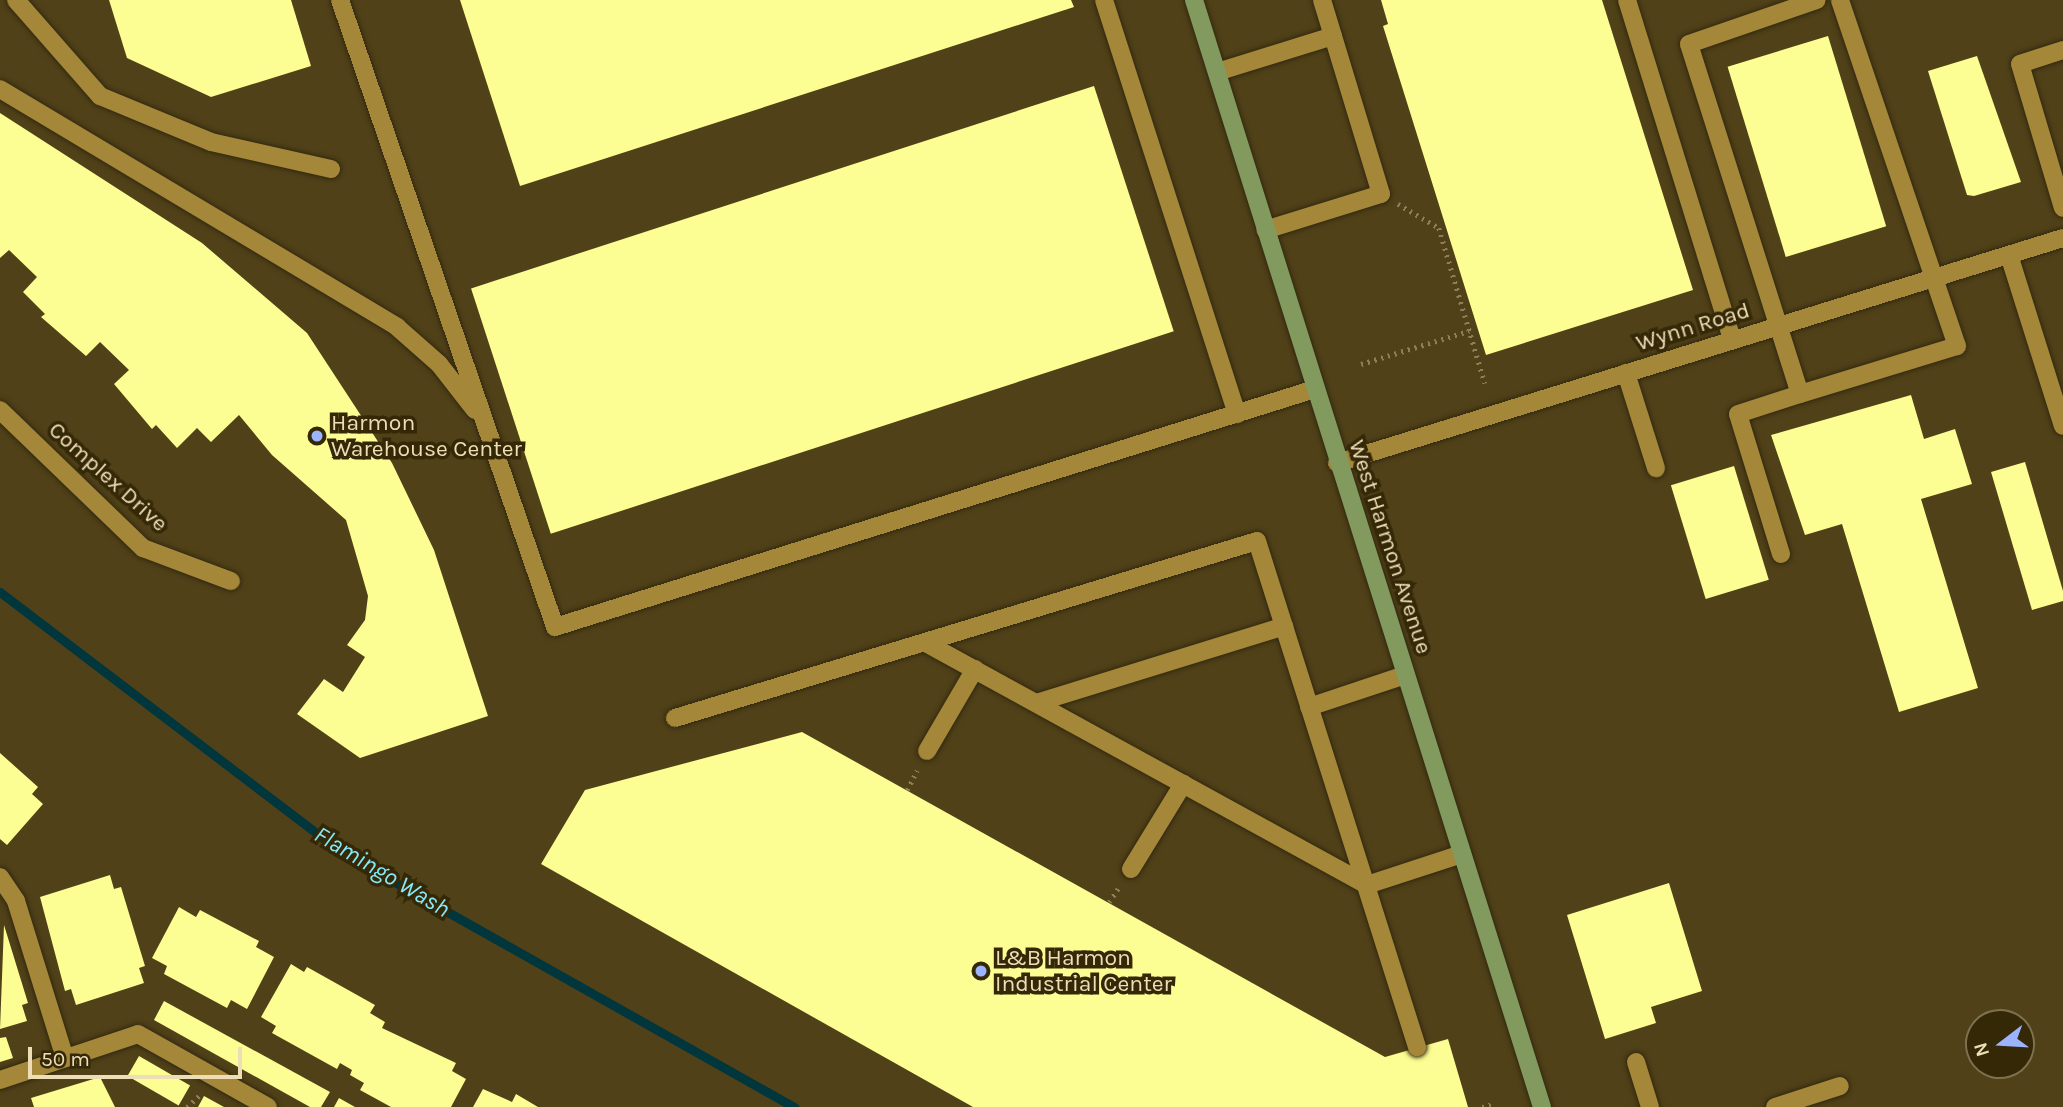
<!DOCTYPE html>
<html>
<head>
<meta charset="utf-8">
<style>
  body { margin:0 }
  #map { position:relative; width:2063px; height:1107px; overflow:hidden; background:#504118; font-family:Karla,sans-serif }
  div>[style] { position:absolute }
  .stream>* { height:9px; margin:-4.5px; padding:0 4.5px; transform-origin:4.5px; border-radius:4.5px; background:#01363d }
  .building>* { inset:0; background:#fcfd92; transform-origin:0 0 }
  .path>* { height:4.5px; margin-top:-2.25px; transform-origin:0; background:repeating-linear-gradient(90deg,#8e7f57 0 2px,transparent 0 7px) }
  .roads { filter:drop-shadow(0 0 2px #322910) drop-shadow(0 0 2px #322910) }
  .minor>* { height:18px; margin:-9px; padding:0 9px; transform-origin:9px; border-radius:9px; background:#a48738 }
  .major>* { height:18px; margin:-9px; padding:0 9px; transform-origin:9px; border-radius:9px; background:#839a5e }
  .dots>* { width:19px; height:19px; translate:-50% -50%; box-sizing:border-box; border:4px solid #342806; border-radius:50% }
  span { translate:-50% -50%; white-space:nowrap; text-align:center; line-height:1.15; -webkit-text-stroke:7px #342806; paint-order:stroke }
  .street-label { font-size:23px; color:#eddeb8 }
  .poi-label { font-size:23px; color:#eddeb8 }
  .left { translate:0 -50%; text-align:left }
  .water-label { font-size:24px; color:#86e9f9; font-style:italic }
  .north { position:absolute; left:1965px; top:1009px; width:70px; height:70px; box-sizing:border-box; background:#342806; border:2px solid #7e714d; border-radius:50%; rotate:253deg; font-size:19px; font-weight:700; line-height:28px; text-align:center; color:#eddeb8 }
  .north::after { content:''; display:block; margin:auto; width:24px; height:32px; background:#9bb4fd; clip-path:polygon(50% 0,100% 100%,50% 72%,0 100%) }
  .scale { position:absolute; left:28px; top:1047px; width:214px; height:32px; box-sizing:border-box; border:4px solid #eddeb8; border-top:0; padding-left:9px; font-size:21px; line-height:24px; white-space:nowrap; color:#eddeb8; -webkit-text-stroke:5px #342806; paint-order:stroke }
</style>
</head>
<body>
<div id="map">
  <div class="stream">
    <div style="left:0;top:592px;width:431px;rotate:37.3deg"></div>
    <div style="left:343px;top:853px;width:518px;rotate:29.39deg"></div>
  </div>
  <div class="building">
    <div style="clip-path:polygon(109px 0,291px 0,311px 66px,211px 97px,127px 58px)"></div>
    <div style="clip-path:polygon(460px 0,1071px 0,1074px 7px,520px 186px)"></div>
    <div style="clip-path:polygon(1381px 0,1602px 0,1693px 290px,1486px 355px,1383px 26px,1388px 24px)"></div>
    <div style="left:1828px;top:36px;width:199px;height:105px;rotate:73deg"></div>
    <div style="clip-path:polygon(1977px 56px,2021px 182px,1974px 196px,1967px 195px,1928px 71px)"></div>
    <div style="left:1094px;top:86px;width:258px;height:655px;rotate:72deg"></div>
    <div style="clip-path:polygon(0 113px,202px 243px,307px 333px,392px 463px,434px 550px,488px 716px,360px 758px,297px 714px,324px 679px,343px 692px,365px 657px,347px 645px,365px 620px,368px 596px,346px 520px,272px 455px,239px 415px,211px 442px,197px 428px,177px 448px,156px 425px,152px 429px,114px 384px,129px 370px,100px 342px,86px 356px,41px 317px,45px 314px,23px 292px,37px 277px,9px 250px,0 258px)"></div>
    <div style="clip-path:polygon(1911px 395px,1924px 439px,1955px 429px,1972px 484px,1921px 499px,1978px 688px,1899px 712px,1842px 524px,1805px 535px,1771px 435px)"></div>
    <div style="clip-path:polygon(2025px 462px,2063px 591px,2063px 601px,2032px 610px,1991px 472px)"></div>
    <div style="left:1734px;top:466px;width:119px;height:66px;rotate:73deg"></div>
    <div style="clip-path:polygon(802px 732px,1385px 1057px,1448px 1039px,1468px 1107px,973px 1107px,541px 864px,585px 790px)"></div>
    <div style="clip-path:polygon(0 753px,38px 787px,32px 794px,43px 804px,7px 845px,0 839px)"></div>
    <div style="clip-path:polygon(110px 875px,114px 889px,121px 887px,145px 966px,139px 968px,144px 983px,76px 1005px,71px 989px,65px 991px,40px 897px)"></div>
    <div style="clip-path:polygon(1669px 883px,1702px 991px,1651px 1007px,1656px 1023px,1605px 1039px,1567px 915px)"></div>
    <div style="clip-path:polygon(179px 907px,196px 917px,200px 910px,259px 941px,256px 947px,274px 957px,247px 1009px,231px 1000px,227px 1008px,164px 974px,167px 966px,152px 958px)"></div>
    <div style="clip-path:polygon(4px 925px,28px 1003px,22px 1005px,27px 1021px,0 1029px)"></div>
    <div style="clip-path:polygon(291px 964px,304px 972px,307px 967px,375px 1005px,370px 1013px,385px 1022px,382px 1028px,456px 1063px,452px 1071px,466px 1079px,451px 1107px,391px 1107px,360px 1090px,364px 1083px,350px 1075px,352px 1070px,340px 1063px,337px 1069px,272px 1033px,276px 1026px,261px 1017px)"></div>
    <div style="clip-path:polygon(164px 1001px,330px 1092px,321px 1107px,310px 1107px,154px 1020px)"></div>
    <div style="clip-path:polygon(6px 1037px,13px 1058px,0 1062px,0 1038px)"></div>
    <div style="left:139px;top:1056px;width:59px;height:23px;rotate:30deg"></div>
    <div style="clip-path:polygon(100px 1077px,115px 1107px,34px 1107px,31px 1098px)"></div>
    <div style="clip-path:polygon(483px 1089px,512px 1102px,516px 1094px,538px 1107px,473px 1107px)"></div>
    <div style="clip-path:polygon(204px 1096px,224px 1107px,198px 1107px)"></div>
    <div style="clip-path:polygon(339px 1098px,355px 1107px,334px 1107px)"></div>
  </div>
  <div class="path">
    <div style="left:1398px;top:204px;width:48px;rotate:30.3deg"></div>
    <div style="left:1439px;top:228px;width:162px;rotate:73.5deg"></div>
    <div style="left:1361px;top:364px;width:113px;rotate:-17deg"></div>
    <div style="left:907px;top:790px;width:22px;rotate:-63deg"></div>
    <div style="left:1109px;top:902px;width:18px;rotate:-56deg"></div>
    <div style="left:187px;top:1107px;width:19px;rotate:-43deg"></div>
    <div style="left:1482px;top:1107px;width:11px;rotate:-15deg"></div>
  </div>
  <div class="roads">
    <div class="minor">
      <div style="left:16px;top:0;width:128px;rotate:48.8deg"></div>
      <div style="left:100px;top:96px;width:120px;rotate:22.5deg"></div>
      <div style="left:211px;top:142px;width:123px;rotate:12.7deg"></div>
      <div style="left:340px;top:0;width:663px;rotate:71.07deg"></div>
      <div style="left:555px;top:627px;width:796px;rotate:-17.39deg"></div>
      <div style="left:1104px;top:0;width:435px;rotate:72.2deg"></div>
      <div style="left:1322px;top:0;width:38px;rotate:73deg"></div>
      <div style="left:1627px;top:0;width:356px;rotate:72.8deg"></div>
      <div style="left:2063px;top:50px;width:45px;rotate:162deg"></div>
      <div style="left:2020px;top:64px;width:150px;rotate:73.4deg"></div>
      <div style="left:1217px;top:72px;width:121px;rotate:-17.2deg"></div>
      <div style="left:1333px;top:36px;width:165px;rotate:73.1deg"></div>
      <div style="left:1381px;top:194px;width:121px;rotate:162.8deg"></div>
      <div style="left:0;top:89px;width:463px;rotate:30.9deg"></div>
      <div style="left:397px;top:327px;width:56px;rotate:41.4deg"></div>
      <div style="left:439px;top:364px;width:58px;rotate:52deg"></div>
      <div style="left:2009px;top:255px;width:179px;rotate:72.5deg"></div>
      <div style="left:1626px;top:373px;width:100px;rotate:72.5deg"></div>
      <div style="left:1800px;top:394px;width:164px;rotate:-17deg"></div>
      <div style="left:1957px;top:346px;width:365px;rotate:-108.7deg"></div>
      <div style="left:0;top:410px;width:199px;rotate:44deg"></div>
      <div style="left:143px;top:548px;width:94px;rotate:20.6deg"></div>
      <div style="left:1337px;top:463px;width:760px;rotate:-17.22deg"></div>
      <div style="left:1781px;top:554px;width:146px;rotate:-107.1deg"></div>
      <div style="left:1738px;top:414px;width:65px;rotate:-17.9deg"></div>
      <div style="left:1800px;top:394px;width:367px;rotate:-107.6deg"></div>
      <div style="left:1689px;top:44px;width:135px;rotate:-19deg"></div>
      <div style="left:926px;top:643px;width:503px;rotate:28.76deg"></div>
      <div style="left:1367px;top:885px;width:100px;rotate:-18.1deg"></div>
      <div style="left:1036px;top:703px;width:260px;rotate:-17.2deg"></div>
      <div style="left:1309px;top:707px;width:101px;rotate:-18.4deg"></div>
      <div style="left:675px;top:718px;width:608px;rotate:-16.92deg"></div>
      <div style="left:1257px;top:541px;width:531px;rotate:72.45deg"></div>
      <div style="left:927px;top:751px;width:95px;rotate:-59.7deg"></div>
      <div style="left:1131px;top:869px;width:100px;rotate:-58.5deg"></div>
      <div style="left:0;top:877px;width:29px;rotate:56deg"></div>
      <div style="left:16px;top:901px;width:164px;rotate:72.7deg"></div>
      <div style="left:1636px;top:1062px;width:47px;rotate:72.7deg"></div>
      <div style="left:0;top:1080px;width:145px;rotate:-18.4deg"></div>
      <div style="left:138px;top:1034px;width:149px;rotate:29.3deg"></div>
      <div style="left:1775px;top:1107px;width:68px;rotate:-17.9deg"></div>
    </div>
    <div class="major">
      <div style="left:1194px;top:0;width:1160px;rotate:72.55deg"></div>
    </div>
  </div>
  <div class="dots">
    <div style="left:317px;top:436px;background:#9bb4fd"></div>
    <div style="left:981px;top:971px;background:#9bb4fd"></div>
  </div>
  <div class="street-label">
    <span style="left:1693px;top:327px;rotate:-17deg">Wynn Road</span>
    <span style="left:108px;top:477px;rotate:42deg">Complex Drive</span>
    <span style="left:1390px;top:547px;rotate:72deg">West Harmon Avenue</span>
  </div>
  <div class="poi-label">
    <span class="left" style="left:331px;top:436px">Harmon<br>Warehouse Center</span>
    <span class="left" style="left:995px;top:971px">L&amp;B Harmon<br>Industrial Center</span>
  </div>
  <div class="water-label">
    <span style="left:382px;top:872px;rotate:31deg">Flamingo Wash</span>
  </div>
  <div class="north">N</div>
  <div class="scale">50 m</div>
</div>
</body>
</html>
